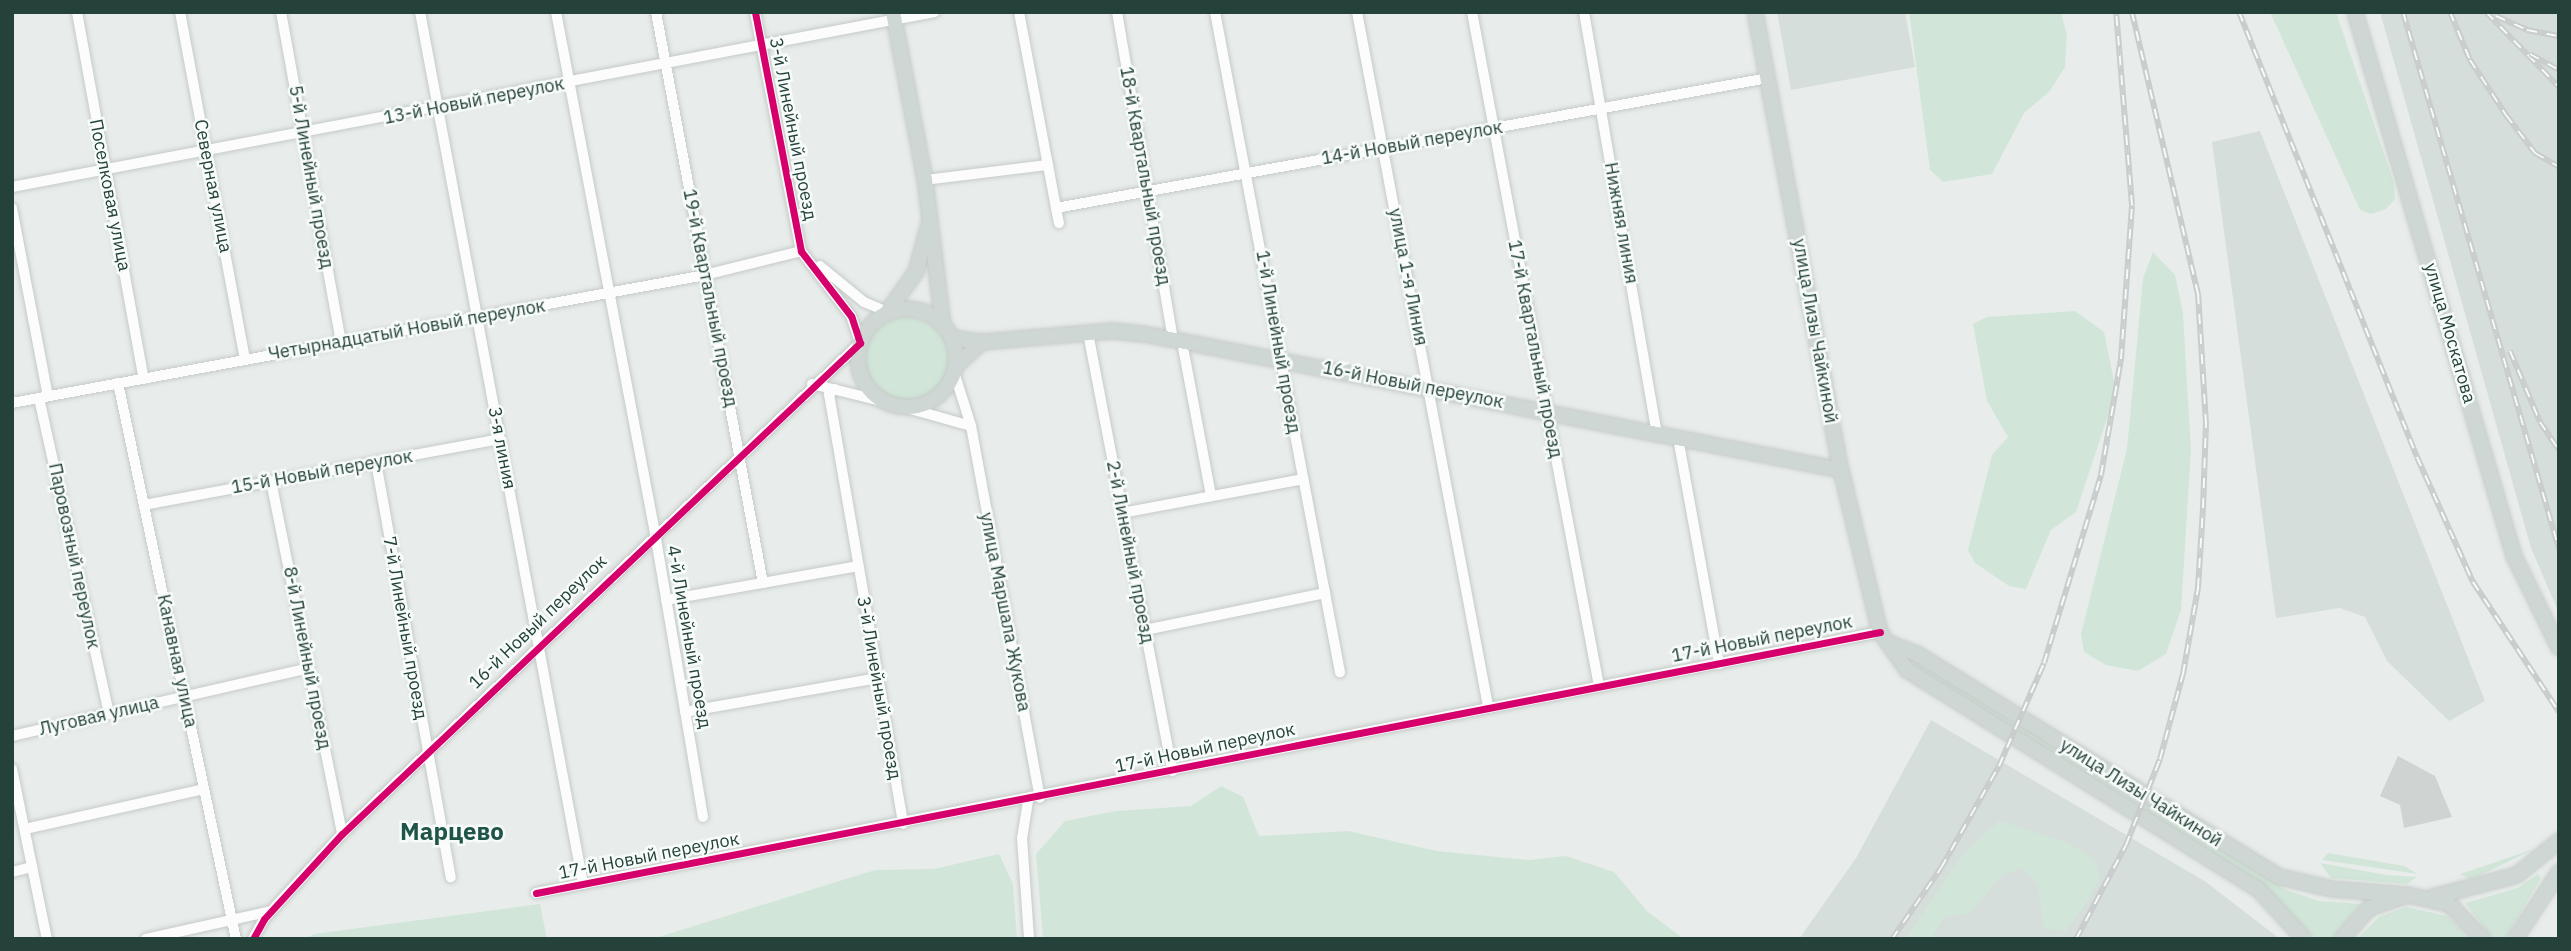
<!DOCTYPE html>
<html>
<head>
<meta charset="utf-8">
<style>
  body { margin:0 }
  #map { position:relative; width:2571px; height:951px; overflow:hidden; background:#e8edeb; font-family:"IBM Plex Sans",sans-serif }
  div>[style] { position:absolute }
  .built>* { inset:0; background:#d6dedb }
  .green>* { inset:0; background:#d1e6d8 }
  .round { border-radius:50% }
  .building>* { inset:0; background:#cfd4d2 }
  .roads { filter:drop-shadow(0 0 2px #c5cac8) drop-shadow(0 0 2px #c5cac8) }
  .minor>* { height:10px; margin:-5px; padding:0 5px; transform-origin:5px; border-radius:5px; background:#fcfcfc }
  .major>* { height:14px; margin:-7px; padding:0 7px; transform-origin:7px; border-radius:7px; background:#cfd7d5 }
  .major>.ring { margin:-7px; padding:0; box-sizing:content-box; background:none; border:14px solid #cfd7d5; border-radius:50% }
  .rail>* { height:6px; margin-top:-3px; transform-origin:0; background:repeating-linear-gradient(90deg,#f7fbf9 0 10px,#c9cdcc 0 20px); box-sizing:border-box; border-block:2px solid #c9cdcc }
  .cycleway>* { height:7px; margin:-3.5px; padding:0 3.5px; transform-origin:3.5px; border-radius:3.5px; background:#d6006c }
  span { translate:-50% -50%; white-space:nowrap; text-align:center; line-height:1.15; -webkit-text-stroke:5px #f7fbf9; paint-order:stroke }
  .street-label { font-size:18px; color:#24423a }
  .district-label { font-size:24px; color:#1f5548; font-weight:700 }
  .frame { position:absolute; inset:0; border:14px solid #24423a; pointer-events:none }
</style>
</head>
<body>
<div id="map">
  <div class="built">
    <div style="clip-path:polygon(1777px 12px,1905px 12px,1915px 67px,1791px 90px)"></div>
    <div style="clip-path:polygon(2380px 12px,2559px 12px,2559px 613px,2531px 548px)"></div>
    <div style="clip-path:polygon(2260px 131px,2485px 701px,2449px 721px,2387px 661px,2365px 617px,2340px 608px,2276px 618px,2212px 142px)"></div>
    <div style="clip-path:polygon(1931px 720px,2206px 882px,2280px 939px,1799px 939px,1856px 858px)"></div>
  </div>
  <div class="green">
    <div style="clip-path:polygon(1909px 12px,2061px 12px,2067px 35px,2065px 67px,2050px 91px,2024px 113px,1992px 174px,1943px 182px,1930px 170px)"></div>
    <div style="clip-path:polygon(2270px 12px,2336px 12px,2394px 183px,2395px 199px,2386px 209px,2371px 214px,2360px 210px)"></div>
    <div style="clip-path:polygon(2153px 252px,2175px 275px,2183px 313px,2191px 451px,2181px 610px,2166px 654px,2138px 671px,2106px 665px,2084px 652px,2081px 634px,2127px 449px,2143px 278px)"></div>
    <div style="clip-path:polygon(2075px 311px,2104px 332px,2116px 391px,2076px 512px,2051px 530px,2026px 589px,2009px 586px,1975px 563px,1968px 550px,1992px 455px,2008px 437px,1987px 401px,1973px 324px,1987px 317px)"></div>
    <div class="round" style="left:865px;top:317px;width:84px;height:84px"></div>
    <div style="clip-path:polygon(1916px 660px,2286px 890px,2319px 901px,2361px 904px,2332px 939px,2315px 939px,2264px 885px,1912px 666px)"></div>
    <div style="clip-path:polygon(1221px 786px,1243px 797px,1259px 836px,1348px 831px,1437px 851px,1529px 860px,1566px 856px,1614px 872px,1648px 912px,1684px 939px,1043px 939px,1036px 854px,1065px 821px,1116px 811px,1191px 806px)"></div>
    <div style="clip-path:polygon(1999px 821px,2068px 843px,2094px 859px,2100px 878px,2083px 908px,2065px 931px,2044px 928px,2038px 884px,2022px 868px,2002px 875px,1970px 913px,1944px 917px,1931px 939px,1906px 939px,1962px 856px)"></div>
    <div style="clip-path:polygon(2534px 849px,2483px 874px,2469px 879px,2460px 874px)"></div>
    <div style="clip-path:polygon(2328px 853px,2404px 866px,2418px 874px,2322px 860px)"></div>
    <div style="clip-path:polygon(999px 854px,1013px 884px,1017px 939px,652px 939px,875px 870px,934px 869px)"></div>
    <div style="clip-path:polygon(2320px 863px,2387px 875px,2417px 877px,2407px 884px,2331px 878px)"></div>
    <div style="clip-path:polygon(2538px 874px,2541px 878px,2505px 939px,2493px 939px,2465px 903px,2518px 888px)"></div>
    <div style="clip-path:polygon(540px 904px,547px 939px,305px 939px,314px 934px)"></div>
    <div style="clip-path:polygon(2406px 907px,2447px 916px,2470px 939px,2357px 939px,2379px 917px)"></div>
  </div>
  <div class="building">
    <div style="clip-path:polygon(2398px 756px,2435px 776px,2452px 817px,2404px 828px,2400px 805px,2380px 796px)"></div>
  </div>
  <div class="roads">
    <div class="minor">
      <div style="left:77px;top:12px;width:373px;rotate:79.7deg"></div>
      <div style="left:180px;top:12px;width:354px;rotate:79.4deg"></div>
      <div style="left:281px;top:12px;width:336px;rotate:79.7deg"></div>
      <div style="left:420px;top:12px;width:887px;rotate:79.41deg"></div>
      <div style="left:556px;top:12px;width:530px;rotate:79.24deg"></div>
      <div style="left:655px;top:533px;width:288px;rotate:80.4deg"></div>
      <div style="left:656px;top:12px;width:581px;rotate:79.39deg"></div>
      <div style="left:1019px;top:12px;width:215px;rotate:79.3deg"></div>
      <div style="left:1117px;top:12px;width:333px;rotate:80.3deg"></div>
      <div style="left:1215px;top:12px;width:672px;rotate:79.28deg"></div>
      <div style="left:1357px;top:12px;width:706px;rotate:79.31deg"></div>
      <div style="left:1472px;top:12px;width:686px;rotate:79.33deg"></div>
      <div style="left:1584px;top:12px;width:428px;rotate:80.2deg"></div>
      <div style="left:925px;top:180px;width:124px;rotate:-7deg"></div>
      <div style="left:12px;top:187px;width:939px;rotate:-10.74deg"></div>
      <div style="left:12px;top:208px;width:191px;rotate:79.2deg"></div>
      <div style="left:1056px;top:208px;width:724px;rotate:-10.35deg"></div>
      <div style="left:820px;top:266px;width:57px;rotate:39.3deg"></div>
      <div style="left:864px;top:302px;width:25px;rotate:23deg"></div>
      <div style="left:1088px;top:333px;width:446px;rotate:79.1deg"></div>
      <div style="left:1182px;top:342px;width:156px;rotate:79.3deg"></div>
      <div style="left:954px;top:372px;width:57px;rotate:72.5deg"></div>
      <div style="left:971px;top:426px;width:378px;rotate:79.5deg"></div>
      <div style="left:118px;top:383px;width:568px;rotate:78.02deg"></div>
      <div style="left:812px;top:384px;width:71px;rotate:13.8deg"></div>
      <div style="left:835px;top:389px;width:8px;rotate:140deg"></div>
      <div style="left:829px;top:394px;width:436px;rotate:80.2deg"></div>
      <div style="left:39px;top:398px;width:324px;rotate:77.5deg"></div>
      <div style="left:12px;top:403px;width:705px;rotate:-10.46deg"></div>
      <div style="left:705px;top:275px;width:99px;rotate:-14deg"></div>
      <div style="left:907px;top:408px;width:66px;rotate:15.7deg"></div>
      <div style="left:1678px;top:438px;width:230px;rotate:79.7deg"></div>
      <div style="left:376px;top:462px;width:422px;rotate:79.8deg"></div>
      <div style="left:271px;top:481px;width:360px;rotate:78.6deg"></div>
      <div style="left:144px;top:505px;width:362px;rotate:-10.5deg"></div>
      <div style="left:1122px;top:513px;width:184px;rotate:-10.6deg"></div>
      <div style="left:666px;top:600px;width:195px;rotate:-10deg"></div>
      <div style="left:1145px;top:630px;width:184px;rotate:-11.6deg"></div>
      <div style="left:685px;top:712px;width:196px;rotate:-10deg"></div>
      <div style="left:12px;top:736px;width:305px;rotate:-12.9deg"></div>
      <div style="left:12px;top:769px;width:174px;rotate:78.4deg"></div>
      <div style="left:1028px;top:801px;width:37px;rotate:99deg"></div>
      <div style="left:1022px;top:838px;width:101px;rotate:86deg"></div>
      <div style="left:25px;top:829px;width:183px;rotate:-12.6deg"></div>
      <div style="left:12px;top:872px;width:21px;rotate:-14deg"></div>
      <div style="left:536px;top:893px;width:1369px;rotate:-10.99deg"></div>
      <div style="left:146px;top:939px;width:128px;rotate:-12.6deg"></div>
      <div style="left:253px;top:939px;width:23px;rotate:-61deg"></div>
      <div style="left:264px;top:919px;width:115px;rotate:-47.5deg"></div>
      <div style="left:342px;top:834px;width:714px;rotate:-43.47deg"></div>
      <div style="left:860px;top:343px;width:28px;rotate:-108deg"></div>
      <div style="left:851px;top:316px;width:82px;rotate:-127.6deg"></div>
      <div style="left:801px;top:251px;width:243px;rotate:-100.9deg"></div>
    </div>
    <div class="major">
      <div style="left:893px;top:12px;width:171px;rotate:79.2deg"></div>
      <div style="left:925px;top:180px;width:145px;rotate:82.9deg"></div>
      <div style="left:1755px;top:12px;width:466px;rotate:79.4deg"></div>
      <div style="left:1841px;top:470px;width:167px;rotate:76.5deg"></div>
      <div style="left:1880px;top:632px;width:47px;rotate:54.6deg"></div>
      <div style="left:1907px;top:670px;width:414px;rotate:32deg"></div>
      <div style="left:2258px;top:889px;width:68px;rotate:47.4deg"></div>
      <div style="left:2355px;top:12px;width:567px;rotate:73.71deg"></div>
      <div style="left:2514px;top:556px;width:102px;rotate:63.9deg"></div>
      <div class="ring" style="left:858px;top:309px;width:84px;height:84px"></div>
      <div style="left:887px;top:312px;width:49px;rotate:-54.1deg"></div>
      <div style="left:916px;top:272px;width:47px;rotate:-75.1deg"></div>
      <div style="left:952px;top:338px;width:30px;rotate:8deg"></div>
      <div style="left:982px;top:342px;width:131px;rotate:-4.8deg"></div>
      <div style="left:1113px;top:331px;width:31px;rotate:6deg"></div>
      <div style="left:1144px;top:334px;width:710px;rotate:11.04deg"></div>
      <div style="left:955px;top:367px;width:37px;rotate:-43deg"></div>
      <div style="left:1891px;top:644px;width:28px;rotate:21deg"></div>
      <div style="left:1917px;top:654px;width:426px;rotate:31.6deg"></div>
      <div style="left:2280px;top:877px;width:53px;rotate:13deg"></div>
      <div style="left:2332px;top:889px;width:76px;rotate:4.5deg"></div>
      <div style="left:2433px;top:897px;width:87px;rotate:-14.7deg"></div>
      <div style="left:2517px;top:875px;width:54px;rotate:-39deg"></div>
      <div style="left:2342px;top:939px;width:41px;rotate:-48.9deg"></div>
      <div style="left:2369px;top:908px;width:41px;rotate:-18.4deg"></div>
      <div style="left:2408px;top:895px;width:42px;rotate:12.4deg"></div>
      <div style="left:2449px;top:904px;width:49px;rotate:45.8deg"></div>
      <div style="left:2515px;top:939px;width:80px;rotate:-56.7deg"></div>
    </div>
  </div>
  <div class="rail">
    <div style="left:2239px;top:12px;width:479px;rotate:68.2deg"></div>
    <div style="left:2417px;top:457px;width:137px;rotate:65.9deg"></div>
    <div style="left:2473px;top:582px;width:156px;rotate:56.5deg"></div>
    <div style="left:2403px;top:12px;width:559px;rotate:73.8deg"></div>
    <div style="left:2450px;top:12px;width:52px;rotate:67.4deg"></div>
    <div style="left:2470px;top:60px;width:66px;rotate:56.8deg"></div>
    <div style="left:2506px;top:115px;width:48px;rotate:52.7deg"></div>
    <div style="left:2535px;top:153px;width:28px;rotate:30deg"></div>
    <div style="left:2486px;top:12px;width:105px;rotate:45.8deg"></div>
    <div style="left:2496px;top:16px;width:34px;rotate:24deg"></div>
    <div style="left:2527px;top:30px;width:33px;rotate:11deg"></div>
    <div style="left:2530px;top:54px;width:33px;rotate:29deg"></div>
    <div style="left:2510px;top:351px;width:77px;rotate:67.1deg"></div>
    <div style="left:2540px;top:422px;width:34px;rotate:56deg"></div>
    <div style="left:1892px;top:939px;width:86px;rotate:-55.4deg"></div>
    <div style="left:1941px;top:868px;width:117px;rotate:-60.4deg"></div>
    <div style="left:1999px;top:766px;width:112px;rotate:-66.4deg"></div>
    <div style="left:2044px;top:663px;width:196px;rotate:-73.1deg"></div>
    <div style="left:2101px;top:475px;width:118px;rotate:-80.2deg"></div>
    <div style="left:2121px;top:359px;width:154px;rotate:-85.9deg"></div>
    <div style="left:2132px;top:205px;width:194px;rotate:-94.7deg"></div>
    <div style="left:2076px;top:939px;width:106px;rotate:-62deg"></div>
    <div style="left:2126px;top:845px;width:92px;rotate:-68.4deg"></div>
    <div style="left:2160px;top:759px;width:88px;rotate:-74.9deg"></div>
    <div style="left:2183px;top:674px;width:87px;rotate:-80.1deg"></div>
    <div style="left:2198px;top:588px;width:80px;rotate:-86.4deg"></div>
    <div style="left:2203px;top:508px;width:84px;rotate:-88deg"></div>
    <div style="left:2206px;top:424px;width:130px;rotate:-93.5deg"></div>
    <div style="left:2198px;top:294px;width:290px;rotate:-103.2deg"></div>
  </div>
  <div class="cycleway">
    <div style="left:536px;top:893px;width:1369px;rotate:-10.99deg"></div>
    <div style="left:253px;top:939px;width:23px;rotate:-61deg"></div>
    <div style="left:264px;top:919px;width:115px;rotate:-47.5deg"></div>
    <div style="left:342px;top:834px;width:714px;rotate:-43.47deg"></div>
    <div style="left:860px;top:343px;width:28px;rotate:-108deg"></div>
    <div style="left:851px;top:316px;width:82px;rotate:-127.6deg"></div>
    <div style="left:801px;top:251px;width:243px;rotate:-100.9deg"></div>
  </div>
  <div class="street-label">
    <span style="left:474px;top:101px;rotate:-11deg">13-й Новый переулок</span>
    <span style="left:793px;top:129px;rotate:79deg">3-й Линейный проезд</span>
    <span style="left:1412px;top:143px;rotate:-10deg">14-й Новый переулок</span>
    <span style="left:1145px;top:176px;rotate:80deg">18-й Квартальный проезд</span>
    <span style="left:311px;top:177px;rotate:80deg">5-й Линейный проезд</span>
    <span style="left:213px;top:186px;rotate:79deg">Северная улица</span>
    <span style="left:110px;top:195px;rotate:79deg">Поселковая улица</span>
    <span style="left:1621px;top:223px;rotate:80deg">Нижняя линия</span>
    <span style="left:1408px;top:277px;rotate:79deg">улица 1-я Линия</span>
    <span style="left:710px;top:298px;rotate:79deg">19-й Квартальный проезд</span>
    <span style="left:407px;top:330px;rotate:-10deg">Четырнадцатый Новый переулок</span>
    <span style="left:1815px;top:331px;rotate:80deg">улица Лизы Чайкиной</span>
    <span style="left:2450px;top:333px;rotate:74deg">улица Москатова</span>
    <span style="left:1278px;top:342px;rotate:80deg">1-й Линейный проезд</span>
    <span style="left:1535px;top:349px;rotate:79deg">17-й Квартальный проезд</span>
    <span style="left:1413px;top:385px;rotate:11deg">16-й Новый переулок</span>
    <span style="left:502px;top:448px;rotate:79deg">3-я линия</span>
    <span style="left:322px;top:472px;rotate:-10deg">15-й Новый переулок</span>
    <span style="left:1130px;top:552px;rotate:79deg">2-й Линейный проезд</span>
    <span style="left:74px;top:556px;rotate:78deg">Паровозный переулок</span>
    <span style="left:1005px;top:612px;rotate:79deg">улица Маршала Жукова</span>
    <span style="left:538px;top:622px;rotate:-44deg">16-й Новый переулок</span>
    <span style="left:405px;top:628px;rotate:80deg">7-й Линейный проезд</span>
    <span style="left:689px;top:637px;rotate:80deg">4-й Линейный проезд</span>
    <span style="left:1762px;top:639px;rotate:-11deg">17-й Новый переулок</span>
    <span style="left:307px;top:658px;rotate:79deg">8-й Линейный проезд</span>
    <span style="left:177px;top:661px;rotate:78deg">Канавная улица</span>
    <span style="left:879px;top:688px;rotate:80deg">3-й Линейный проезд</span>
    <span style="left:99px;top:716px;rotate:-13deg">Луговая улица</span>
    <span style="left:1205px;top:748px;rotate:-12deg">17-й Новый переулок</span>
    <span style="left:2141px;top:793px;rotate:32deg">улица Лизы Чайкиной</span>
    <span style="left:649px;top:856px;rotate:-11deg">17-й Новый переулок</span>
  </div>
  <div class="district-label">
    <span style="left:452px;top:832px">Марцево</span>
  </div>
  <div class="frame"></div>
</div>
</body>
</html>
